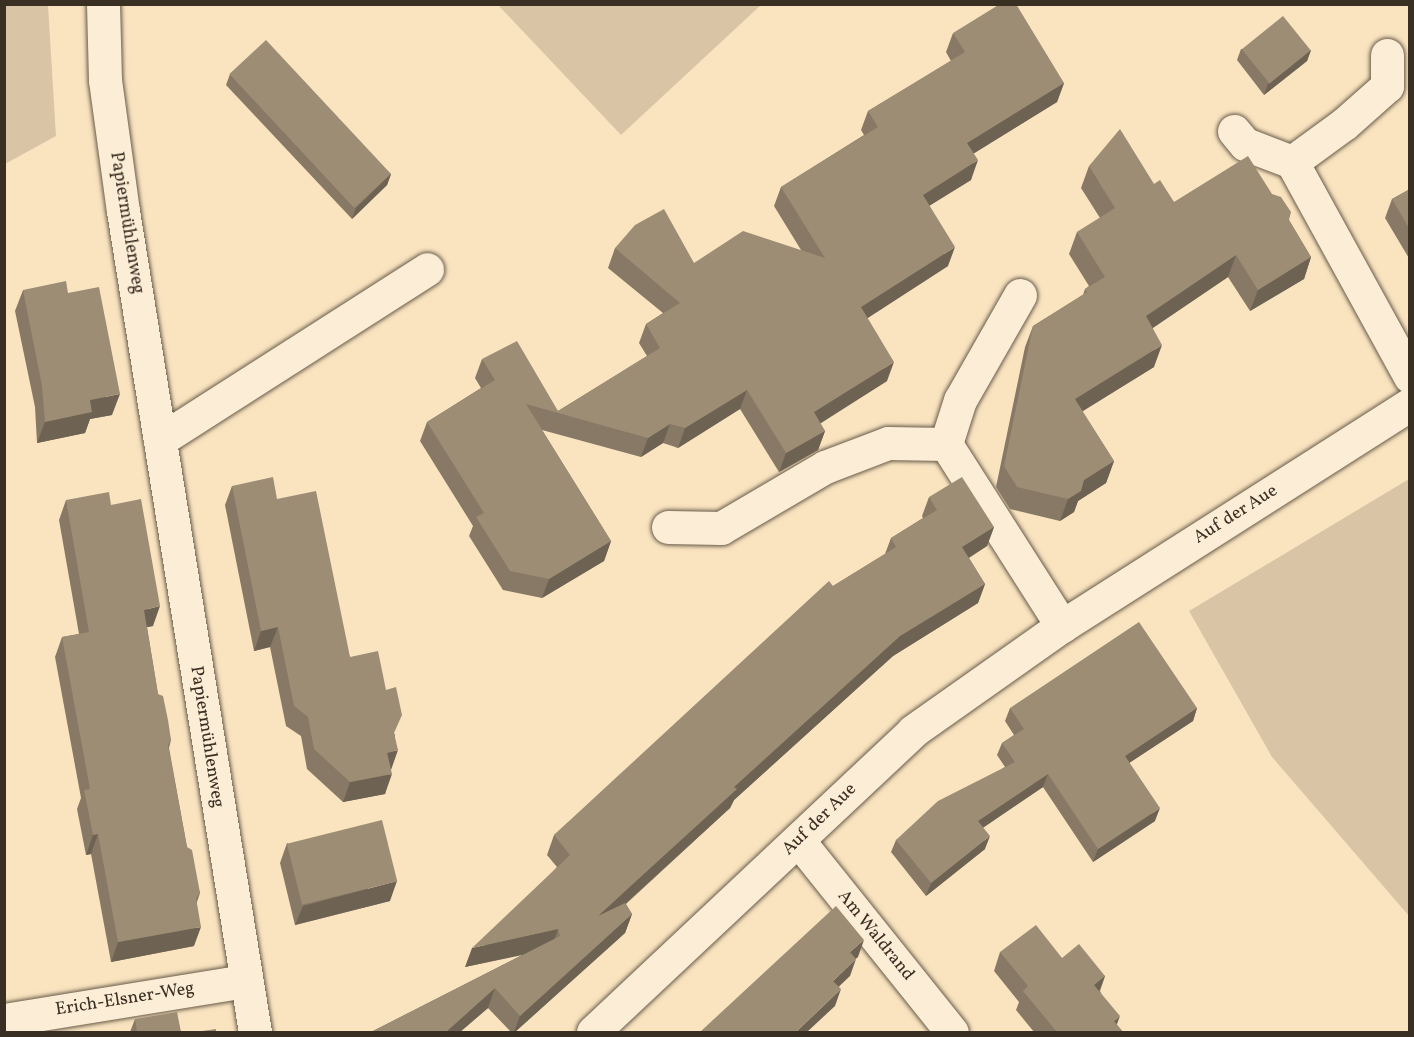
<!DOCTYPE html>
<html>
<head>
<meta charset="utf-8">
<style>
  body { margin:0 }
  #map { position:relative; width:1414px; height:1037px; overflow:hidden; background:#fae4c0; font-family:Vollkorn,serif }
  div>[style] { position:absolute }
  .green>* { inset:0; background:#d9c5a5 }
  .roads { filter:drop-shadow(0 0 2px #695c4a) drop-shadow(0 0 2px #695c4a) }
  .minor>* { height:33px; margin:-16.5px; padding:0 16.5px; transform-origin:16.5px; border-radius:16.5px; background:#fcedd6 }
  .wall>* { inset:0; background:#877965 }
  .shaded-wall>* { inset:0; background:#6e6352 }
  .building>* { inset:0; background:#9d8d75; transform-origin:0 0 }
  span { translate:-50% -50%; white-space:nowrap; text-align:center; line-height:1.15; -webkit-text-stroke:6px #fcedd6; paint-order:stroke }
  .street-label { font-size:18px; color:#392f23 }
  .frame { position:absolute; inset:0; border:6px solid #392f23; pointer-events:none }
</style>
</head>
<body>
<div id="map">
  <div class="green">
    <div style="clip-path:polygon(5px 4px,48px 5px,56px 136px,5px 164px)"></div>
    <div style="clip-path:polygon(498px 5px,761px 5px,621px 135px)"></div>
    <div style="clip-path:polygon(1409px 479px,1409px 916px,1272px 757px,1189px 611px)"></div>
  </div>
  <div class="roads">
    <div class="minor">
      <div style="left:103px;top:4px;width:76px;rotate:88.5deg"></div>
      <div style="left:105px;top:80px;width:132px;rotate:82.2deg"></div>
      <div style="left:123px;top:211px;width:832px;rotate:80.87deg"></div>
      <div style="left:1387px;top:55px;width:31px;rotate:90deg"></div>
      <div style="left:1387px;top:86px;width:57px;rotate:138.5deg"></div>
      <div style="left:1344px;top:124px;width:64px;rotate:143.8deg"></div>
      <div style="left:1292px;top:162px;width:245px;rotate:61.2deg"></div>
      <div style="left:1234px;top:131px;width:17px;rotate:50deg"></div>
      <div style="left:1245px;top:144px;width:50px;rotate:21deg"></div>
      <div style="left:1020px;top:295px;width:121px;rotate:119.7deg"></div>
      <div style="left:960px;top:400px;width:46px;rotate:107.7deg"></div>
      <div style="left:946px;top:444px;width:216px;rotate:57.5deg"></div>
      <div style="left:160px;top:440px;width:317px;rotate:-32.6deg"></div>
      <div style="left:668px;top:527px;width:53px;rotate:1.1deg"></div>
      <div style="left:721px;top:528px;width:121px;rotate:-30.4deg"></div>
      <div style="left:825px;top:467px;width:67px;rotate:-20.9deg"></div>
      <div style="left:888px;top:443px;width:58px;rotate:1deg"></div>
      <div style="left:798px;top:840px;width:246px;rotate:51.3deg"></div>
      <div style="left:4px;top:1020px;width:244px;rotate:-9.2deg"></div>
      <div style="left:593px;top:1032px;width:439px;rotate:-43.2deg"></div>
      <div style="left:913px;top:731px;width:182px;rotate:-35.2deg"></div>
      <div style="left:1062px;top:626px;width:413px;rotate:-32.5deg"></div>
    </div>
  </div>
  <div class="wall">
    <div style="clip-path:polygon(953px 33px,1064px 83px,1057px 102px,974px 153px,971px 180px,929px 206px,948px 266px,867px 318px,887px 381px,820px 423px,825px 431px,818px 450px,779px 472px,740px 409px,678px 448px,663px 443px,641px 457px,542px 430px,611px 541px,604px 561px,542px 598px,503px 590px,469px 536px,473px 526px,420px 441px,427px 422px,481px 388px,475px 378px,482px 359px,558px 411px,647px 356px,639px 343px,646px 324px,663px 313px,608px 268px,615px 248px,694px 263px,801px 250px,774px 206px,781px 187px,864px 135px,861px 130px,868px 111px,951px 61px,946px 52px)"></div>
    <div style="clip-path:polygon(1241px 49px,1311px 50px,1307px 61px,1264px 95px,1237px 60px)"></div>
    <div style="clip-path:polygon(230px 74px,391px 174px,387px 185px,352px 219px,226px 85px)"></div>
    <div style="clip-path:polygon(1089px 166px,1154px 184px,1174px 202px,1289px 220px,1311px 257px,1304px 279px,1250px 311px,1228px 277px,1153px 328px,1154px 367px,1082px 411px,1114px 461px,1106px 483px,1078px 501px,1074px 512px,1060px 521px,1010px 509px,996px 487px,1025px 347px,1033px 326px,1083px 295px,1085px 289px,1089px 286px,1069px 254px,1077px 232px,1100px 218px,1081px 188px)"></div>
    <div style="clip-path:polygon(1410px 189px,1410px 260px,1385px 218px,1392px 199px)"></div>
    <div style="clip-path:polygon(23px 290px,68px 293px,112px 415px,90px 419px,85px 433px,37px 443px,35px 407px,15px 311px)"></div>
    <div style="clip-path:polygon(232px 486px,277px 499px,350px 657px,395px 735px,391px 769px,385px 794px,343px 802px,307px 769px,301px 736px,286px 726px,270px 647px,254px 651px,225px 505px)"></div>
    <div style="clip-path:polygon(929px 497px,994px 527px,987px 546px,969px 558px,985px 584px,978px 603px,893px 656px,734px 800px,730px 808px,626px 904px,632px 914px,625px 933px,515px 1032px,511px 1032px,488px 1008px,460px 1032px,371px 1032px,524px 954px,465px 967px,557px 867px,547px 855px,554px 835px,833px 586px,885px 554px,891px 538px,923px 518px,922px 516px)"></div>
    <div style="clip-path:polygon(66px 500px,111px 505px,153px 626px,147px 627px,158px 694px,171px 740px,169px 748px,187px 847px,200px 893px,197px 902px,194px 946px,111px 962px,91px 854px,86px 855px,77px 809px,81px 798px,55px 657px,62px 637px,79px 634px,59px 520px)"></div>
    <div style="clip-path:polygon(1010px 708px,1197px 708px,1193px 721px,1129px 763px,1155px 821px,1093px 862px,1043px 787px,983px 827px,985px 849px,926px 896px,891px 852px,896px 840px,1005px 767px,997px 755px,1002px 743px,1014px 735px,1005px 721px)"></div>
    <div style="clip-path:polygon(287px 843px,390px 901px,295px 925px,280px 863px)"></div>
    <div style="clip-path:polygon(1000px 952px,1062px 958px,1105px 976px,1100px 991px,1117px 1025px,1123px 1032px,1034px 1032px,1016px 1010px,1019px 1002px,994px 971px)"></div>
    <div style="clip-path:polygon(135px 1019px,181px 1032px,130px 1032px)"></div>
  </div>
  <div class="shaded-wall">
    <div style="clip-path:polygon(1311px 50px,1307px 61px,1264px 95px,1268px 84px)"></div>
    <div style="clip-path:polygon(1064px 83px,1057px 102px,960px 162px,967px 143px)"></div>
    <div style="clip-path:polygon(978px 160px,971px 180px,916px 214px,923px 195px)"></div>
    <div style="clip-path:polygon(391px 174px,387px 185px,352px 219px,356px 208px)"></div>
    <div style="clip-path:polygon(955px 247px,948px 266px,854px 327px,861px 307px)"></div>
    <div style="clip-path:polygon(1236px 255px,1228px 277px,1139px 337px,1146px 316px)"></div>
    <div style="clip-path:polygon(1311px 257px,1304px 279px,1250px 311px,1258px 290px)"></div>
    <div style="clip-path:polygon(1162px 345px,1154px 367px,1067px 421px,1075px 399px)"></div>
    <div style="clip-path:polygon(894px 362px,887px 381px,807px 432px,814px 412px)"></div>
    <div style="clip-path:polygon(747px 390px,740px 409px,678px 448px,685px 428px)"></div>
    <div style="clip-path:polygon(120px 394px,112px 415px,90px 419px,85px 433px,37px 443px,45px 422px,90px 400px)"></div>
    <div style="clip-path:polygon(670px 424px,663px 443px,641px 457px,648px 438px)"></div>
    <div style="clip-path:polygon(825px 431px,818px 450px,779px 472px,786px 453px)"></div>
    <div style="clip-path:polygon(1114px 461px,1106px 483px,1078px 501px,1074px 512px,1060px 521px,1068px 499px,1084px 480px)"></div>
    <div style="clip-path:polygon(994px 527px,987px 546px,955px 566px,962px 547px)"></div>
    <div style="clip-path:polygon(611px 541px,604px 561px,542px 598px,549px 579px)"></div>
    <div style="clip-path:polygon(985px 584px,978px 603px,893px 656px,734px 800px,730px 808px,591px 935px,598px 916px,734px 787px,900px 636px)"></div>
    <div style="clip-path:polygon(160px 606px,153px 626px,137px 629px,144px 610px)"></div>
    <div style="clip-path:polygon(278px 627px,270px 647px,254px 651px,261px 631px)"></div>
    <div style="clip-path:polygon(1197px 708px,1193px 721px,1120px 769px,1125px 756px)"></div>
    <div style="clip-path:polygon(398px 750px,391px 770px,387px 753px)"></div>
    <div style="clip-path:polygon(392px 774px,385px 794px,343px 802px,350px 782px)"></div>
    <div style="clip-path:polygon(1048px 774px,1043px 787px,974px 834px,978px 821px)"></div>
    <div style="clip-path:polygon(1160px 808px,1155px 821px,1093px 862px,1098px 849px)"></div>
    <div style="clip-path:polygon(98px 834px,91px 854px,86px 855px,93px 835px)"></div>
    <div style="clip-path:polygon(990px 836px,985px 849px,926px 896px,931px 883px)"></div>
    <div style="clip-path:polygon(397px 881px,390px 901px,295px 925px,303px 906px)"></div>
    <div style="clip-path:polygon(632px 914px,625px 933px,515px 1032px,514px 1032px,520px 1016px)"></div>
    <div style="clip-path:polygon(201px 927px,194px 946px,111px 962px,118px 942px)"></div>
    <div style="clip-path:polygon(558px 929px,551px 949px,465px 967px,472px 948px)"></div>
    <div style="clip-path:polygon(864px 940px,858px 957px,844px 969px,850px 952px)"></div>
    <div style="clip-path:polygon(856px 959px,850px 976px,827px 998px,833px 981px)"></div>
    <div style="clip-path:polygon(1105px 976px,1098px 994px,1094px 985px)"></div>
    <div style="clip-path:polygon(495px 988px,488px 1008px,460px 1032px,446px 1032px)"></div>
    <div style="clip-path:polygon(841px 989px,835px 1006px,807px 1032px,796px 1032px)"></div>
    <div style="clip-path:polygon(1120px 1016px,1114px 1032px,1114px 1021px)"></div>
  </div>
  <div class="building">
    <div style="clip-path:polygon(1000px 4px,1016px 4px,1064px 83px,967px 143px,978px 160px,923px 195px,955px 247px,861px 307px,894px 362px,814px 412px,825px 431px,786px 453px,747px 390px,685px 428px,670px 424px,648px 438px,526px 404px,611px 541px,549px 579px,510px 571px,476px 517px,484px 513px,427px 422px,495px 380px,482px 359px,517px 341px,558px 411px,660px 348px,646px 324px,680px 303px,615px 248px,635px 225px,664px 209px,694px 263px,743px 231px,825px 258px,781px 187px,878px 127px,868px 111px,965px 52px,953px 33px)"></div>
    <div style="left:1283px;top:16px;width:44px;height:53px;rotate:51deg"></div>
    <div style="left:266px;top:40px;width:183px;height:50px;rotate:47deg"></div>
    <div style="clip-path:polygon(1120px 129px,1154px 184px,1160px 180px,1174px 202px,1248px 156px,1272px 194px,1281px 197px,1291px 212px,1289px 220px,1311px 257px,1258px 290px,1236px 255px,1146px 316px,1162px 345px,1075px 399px,1114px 461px,1084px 480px,1081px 491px,1068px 499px,1017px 487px,1004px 466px,1033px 326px,1087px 292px,1085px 289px,1105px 277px,1077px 232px,1115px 208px,1089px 166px)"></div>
    <div style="clip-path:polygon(1410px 189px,1410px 230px,1392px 199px)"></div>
    <div style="clip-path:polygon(66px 281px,68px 293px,99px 287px,120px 394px,90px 400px,92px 412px,45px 422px,42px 386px,23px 290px)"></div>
    <div style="clip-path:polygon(273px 477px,277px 499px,316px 491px,350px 657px,378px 651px,386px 690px,396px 687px,402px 715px,394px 733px,398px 750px,387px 753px,392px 774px,350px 782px,314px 749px,308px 717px,294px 706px,278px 627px,261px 631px,232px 486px)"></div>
    <div style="clip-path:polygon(962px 477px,994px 527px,962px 547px,985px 584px,900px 636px,734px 787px,737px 789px,598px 916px,625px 903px,632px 914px,520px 1016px,495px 988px,446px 1032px,371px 1032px,560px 936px,558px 929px,472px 948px,570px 855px,554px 835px,829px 581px,833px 586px,896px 547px,891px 538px,937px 510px,929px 497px)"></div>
    <div style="clip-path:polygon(109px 492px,111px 505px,141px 499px,160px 606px,144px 610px,158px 694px,163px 696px,168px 720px,171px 740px,168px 745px,187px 847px,192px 850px,200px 893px,196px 898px,201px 927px,118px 942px,98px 834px,93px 835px,84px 790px,90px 789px,62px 637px,89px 632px,66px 500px)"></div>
    <div style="clip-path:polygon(1139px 622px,1197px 708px,1125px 756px,1160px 808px,1098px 849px,1048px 774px,978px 821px,990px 836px,931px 883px,896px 840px,938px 801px,1015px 762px,1002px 743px,1024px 729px,1010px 708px)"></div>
    <div style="left:382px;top:820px;width:63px;height:98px;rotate:76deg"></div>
    <div style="clip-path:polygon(836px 906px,864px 940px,850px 952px,856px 959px,833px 981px,841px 989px,796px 1032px,700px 1032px)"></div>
    <div style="clip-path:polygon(1036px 925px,1062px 958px,1079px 944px,1105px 976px,1094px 985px,1120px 1016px,1114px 1021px,1123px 1032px,1057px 1032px,1023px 991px,1028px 986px,1000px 952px)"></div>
    <div style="clip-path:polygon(177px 1012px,181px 1032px,137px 1032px,135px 1019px)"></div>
    <div style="clip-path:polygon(216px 1029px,216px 1032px,195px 1032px)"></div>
  </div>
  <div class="street-label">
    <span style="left:126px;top:223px;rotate:81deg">Papiermühlenweg</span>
    <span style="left:1236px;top:515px;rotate:-32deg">Auf der Aue</span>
    <span style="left:206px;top:737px;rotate:81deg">Papiermühlenweg</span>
    <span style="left:820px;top:820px;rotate:-44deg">Auf der Aue</span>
    <span style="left:875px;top:936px;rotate:51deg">Am Waldrand</span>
    <span style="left:125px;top:1000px;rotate:-9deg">Erich-Elsner-Weg</span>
  </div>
  <div class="frame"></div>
</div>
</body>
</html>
